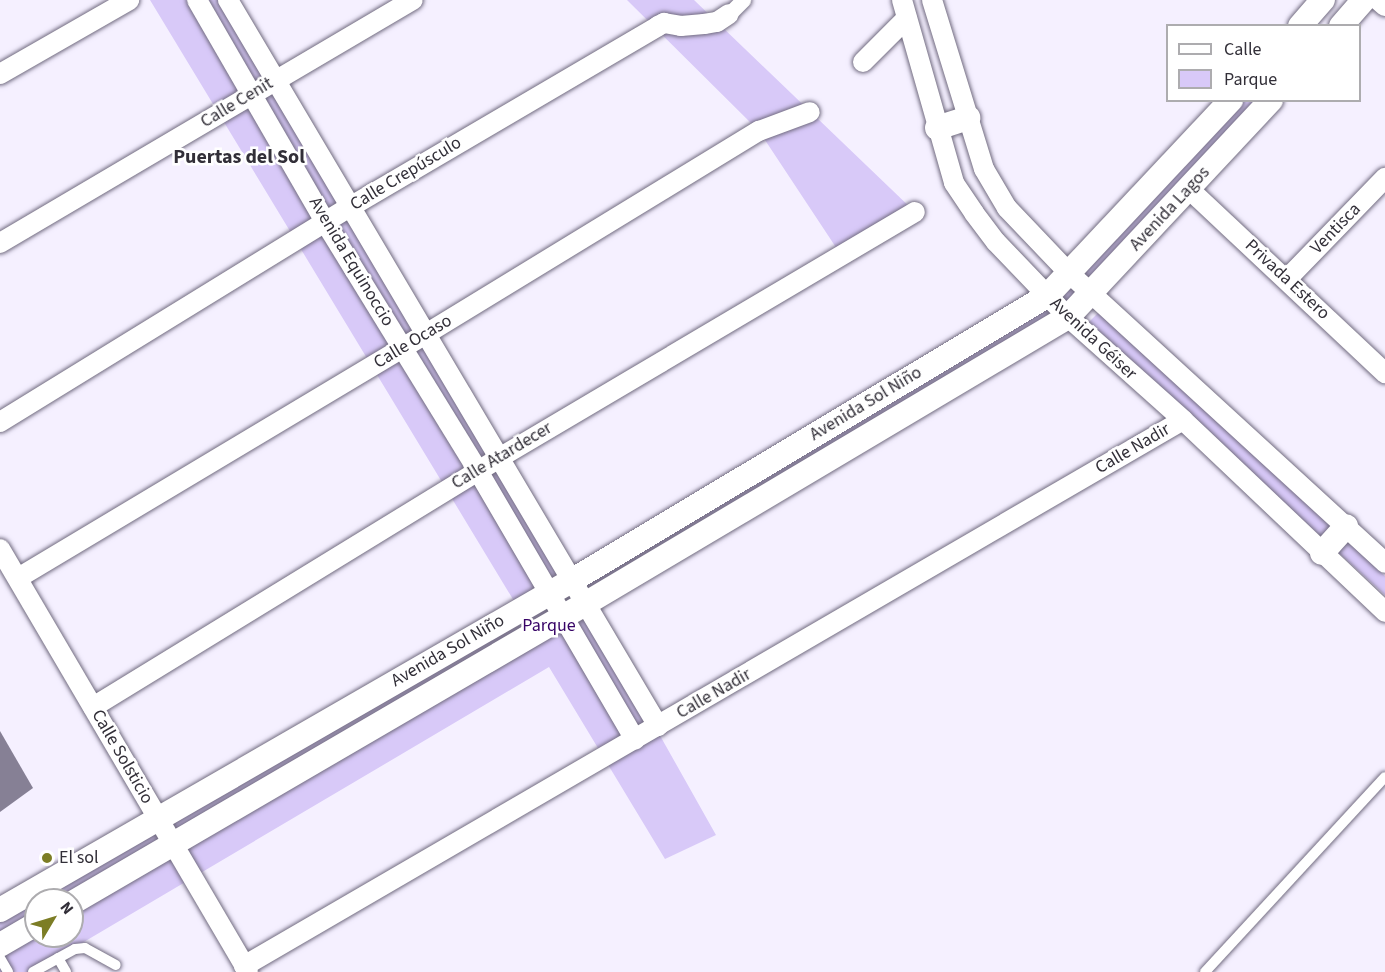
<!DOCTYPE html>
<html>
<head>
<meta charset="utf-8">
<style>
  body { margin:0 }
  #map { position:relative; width:1385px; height:972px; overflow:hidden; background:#f5f0ff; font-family:"Source Sans 3",sans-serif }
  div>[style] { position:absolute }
  .green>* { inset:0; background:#d8c9f8 }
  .building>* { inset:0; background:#868095 }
  .roads { filter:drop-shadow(0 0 2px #716b80) drop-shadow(0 0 2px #716b80) }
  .service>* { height:10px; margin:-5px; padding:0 5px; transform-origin:5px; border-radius:5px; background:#fff }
  .pedestrian>* { height:15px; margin:-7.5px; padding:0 7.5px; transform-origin:7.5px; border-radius:7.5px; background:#fff }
  .minor>* { height:20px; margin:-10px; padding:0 10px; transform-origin:10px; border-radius:10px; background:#fff }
  .tertiary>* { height:24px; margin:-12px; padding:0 12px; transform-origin:12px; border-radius:12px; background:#fff }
  .dots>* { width:16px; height:16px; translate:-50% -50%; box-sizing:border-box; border:3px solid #fff; border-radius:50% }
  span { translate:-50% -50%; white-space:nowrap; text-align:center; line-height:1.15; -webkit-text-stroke:5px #fff; paint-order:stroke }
  .street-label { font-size:18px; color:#322f38 }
  .park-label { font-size:18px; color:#370366 }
  .poi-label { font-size:18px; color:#322f38 }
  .left { translate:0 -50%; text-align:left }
  .neighbourhood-label { font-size:20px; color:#322f38; font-weight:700 }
  .legend { position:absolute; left:1166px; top:24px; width:195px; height:78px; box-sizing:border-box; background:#fff; border:2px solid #adacaf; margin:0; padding:8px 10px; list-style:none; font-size:18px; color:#322f38 }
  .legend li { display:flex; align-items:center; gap:12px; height:30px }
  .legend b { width:30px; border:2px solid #adacaf }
  .north { position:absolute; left:24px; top:888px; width:60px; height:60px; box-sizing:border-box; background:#fff; border:2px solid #adacaf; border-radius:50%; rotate:52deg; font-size:16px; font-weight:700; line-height:24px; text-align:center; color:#322f38 }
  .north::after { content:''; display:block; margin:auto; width:21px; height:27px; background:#7c7d25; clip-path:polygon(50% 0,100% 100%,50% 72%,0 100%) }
</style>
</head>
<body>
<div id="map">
  <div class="green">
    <div style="clip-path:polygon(evenodd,150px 0,230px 0,572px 580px,1047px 296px,1229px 101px,1271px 101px,1061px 321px,582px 597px,716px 835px,665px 859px,549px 667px,33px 972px,0 972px,0 908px,514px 601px,150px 0,36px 900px,72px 900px,72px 936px,36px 936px,36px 900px)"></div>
    <div style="clip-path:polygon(627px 0,694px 0,915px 212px,841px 255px,759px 131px)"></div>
    <div style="clip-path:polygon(1100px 311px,1385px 576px,1385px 595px,1088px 323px)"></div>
  </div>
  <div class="building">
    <div style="clip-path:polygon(0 731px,33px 788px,0 812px)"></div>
  </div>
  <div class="roads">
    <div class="service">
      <div style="left:0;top:958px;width:16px;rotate:60deg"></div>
      <div style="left:58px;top:958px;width:16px;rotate:60deg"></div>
      <div style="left:33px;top:972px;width:48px;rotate:-28.7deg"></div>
      <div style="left:75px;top:949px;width:10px;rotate:-6deg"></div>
      <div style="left:85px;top:948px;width:35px;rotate:29deg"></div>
      <div style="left:1205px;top:972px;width:265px;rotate:-47.3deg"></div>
    </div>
    <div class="pedestrian">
      <div style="left:729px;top:14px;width:20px;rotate:-45deg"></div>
    </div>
    <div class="minor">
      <div style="left:197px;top:0;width:256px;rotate:60deg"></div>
      <div style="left:325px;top:222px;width:292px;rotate:58.4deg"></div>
      <div style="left:478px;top:471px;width:311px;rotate:59.7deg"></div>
      <div style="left:228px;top:0;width:844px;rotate:59.36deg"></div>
      <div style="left:902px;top:0;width:190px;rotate:74.1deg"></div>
      <div style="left:954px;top:183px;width:36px;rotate:56deg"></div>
      <div style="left:974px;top:213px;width:36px;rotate:53deg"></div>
      <div style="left:996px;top:242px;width:104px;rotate:46.2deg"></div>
      <div style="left:1068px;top:317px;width:154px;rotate:41.8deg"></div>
      <div style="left:1183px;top:420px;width:279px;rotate:43.5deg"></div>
      <div style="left:932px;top:0;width:177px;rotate:72.9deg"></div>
      <div style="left:984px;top:169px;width:45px;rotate:59.5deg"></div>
      <div style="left:1007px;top:208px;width:90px;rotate:46.4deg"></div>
      <div style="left:1069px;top:273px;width:429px;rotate:42.5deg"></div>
      <div style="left:1378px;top:0;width:9px;rotate:41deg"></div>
      <div style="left:863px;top:62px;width:62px;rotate:-45deg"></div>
      <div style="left:0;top:74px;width:149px;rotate:-29.8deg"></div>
      <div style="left:1189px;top:189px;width:269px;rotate:43.2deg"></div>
      <div style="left:0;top:243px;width:479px;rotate:-30.5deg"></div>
      <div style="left:1287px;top:279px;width:141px;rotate:-45.9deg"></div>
      <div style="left:0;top:422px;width:411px;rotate:-31.6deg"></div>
      <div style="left:350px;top:207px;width:357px;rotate:-30.4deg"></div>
      <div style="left:658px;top:26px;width:7px;rotate:-27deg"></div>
      <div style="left:664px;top:23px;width:17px;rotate:10deg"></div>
      <div style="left:681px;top:26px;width:23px;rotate:-5deg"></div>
      <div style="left:704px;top:24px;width:13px;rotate:-9deg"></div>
      <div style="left:717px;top:22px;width:14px;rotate:-34deg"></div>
      <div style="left:0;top:549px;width:490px;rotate:59.6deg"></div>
      <div style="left:18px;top:578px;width:475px;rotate:-30.9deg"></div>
      <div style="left:426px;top:334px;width:390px;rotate:-31.4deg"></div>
      <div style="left:759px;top:131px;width:54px;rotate:-20.4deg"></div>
      <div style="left:93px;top:707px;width:476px;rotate:-31.5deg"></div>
      <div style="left:499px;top:458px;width:483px;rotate:-30.6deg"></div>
      <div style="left:244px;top:966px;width:1086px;rotate:-30.18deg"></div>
    </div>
    <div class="tertiary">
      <div style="left:1300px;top:26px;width:35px;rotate:-49deg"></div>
      <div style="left:1341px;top:26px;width:35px;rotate:-49deg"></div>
      <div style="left:937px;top:128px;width:33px;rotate:-18deg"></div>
      <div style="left:1322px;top:553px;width:36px;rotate:-48deg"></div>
      <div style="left:72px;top:903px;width:594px;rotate:-30.24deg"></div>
      <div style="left:585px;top:604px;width:562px;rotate:-30.72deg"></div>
      <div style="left:1068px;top:317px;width:297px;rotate:-46.9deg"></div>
      <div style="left:0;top:910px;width:659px;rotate:-29.95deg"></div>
      <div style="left:571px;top:581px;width:555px;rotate:-30.91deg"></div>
      <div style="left:1047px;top:296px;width:269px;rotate:-46.8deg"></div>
      <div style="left:0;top:945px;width:42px;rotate:-30.3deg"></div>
    </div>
  </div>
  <div class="dots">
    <div style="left:47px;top:858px;background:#7c7d25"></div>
  </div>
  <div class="street-label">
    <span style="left:237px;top:103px;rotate:-31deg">Calle Cenit</span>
    <span style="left:406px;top:174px;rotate:-31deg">Calle Crepúsculo</span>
    <span style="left:1170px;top:209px;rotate:-47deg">Avenida Lagos</span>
    <span style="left:1336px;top:229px;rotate:-46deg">Ventisca</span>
    <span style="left:351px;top:262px;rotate:59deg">Avenida Equinoccio</span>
    <span style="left:1287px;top:280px;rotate:43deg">Privada Estero</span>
    <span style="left:1093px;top:339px;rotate:43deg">Avenida Géiser</span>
    <span style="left:413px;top:342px;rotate:-31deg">Calle Ocaso</span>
    <span style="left:866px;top:404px;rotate:-31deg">Avenida Sol Niño</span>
    <span style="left:1133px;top:449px;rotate:-30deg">Calle Nadir</span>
    <span style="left:502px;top:456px;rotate:-31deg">Calle Atardecer</span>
    <span style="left:448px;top:651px;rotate:-30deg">Avenida Sol Niño</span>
    <span style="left:714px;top:694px;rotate:-30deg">Calle Nadir</span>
    <span style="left:122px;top:757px;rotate:60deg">Calle Solsticio</span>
  </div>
  <div class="park-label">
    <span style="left:549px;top:626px">Parque</span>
  </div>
  <div class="poi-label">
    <span class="left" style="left:59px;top:858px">El sol</span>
  </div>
  <div class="neighbourhood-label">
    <span style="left:239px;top:157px">Puertas del Sol</span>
  </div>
  <ul class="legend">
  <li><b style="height:8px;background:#fff"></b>Calle</li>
  <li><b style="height:16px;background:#d8c9f8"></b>Parque</li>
  </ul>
  <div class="north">N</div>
</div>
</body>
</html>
